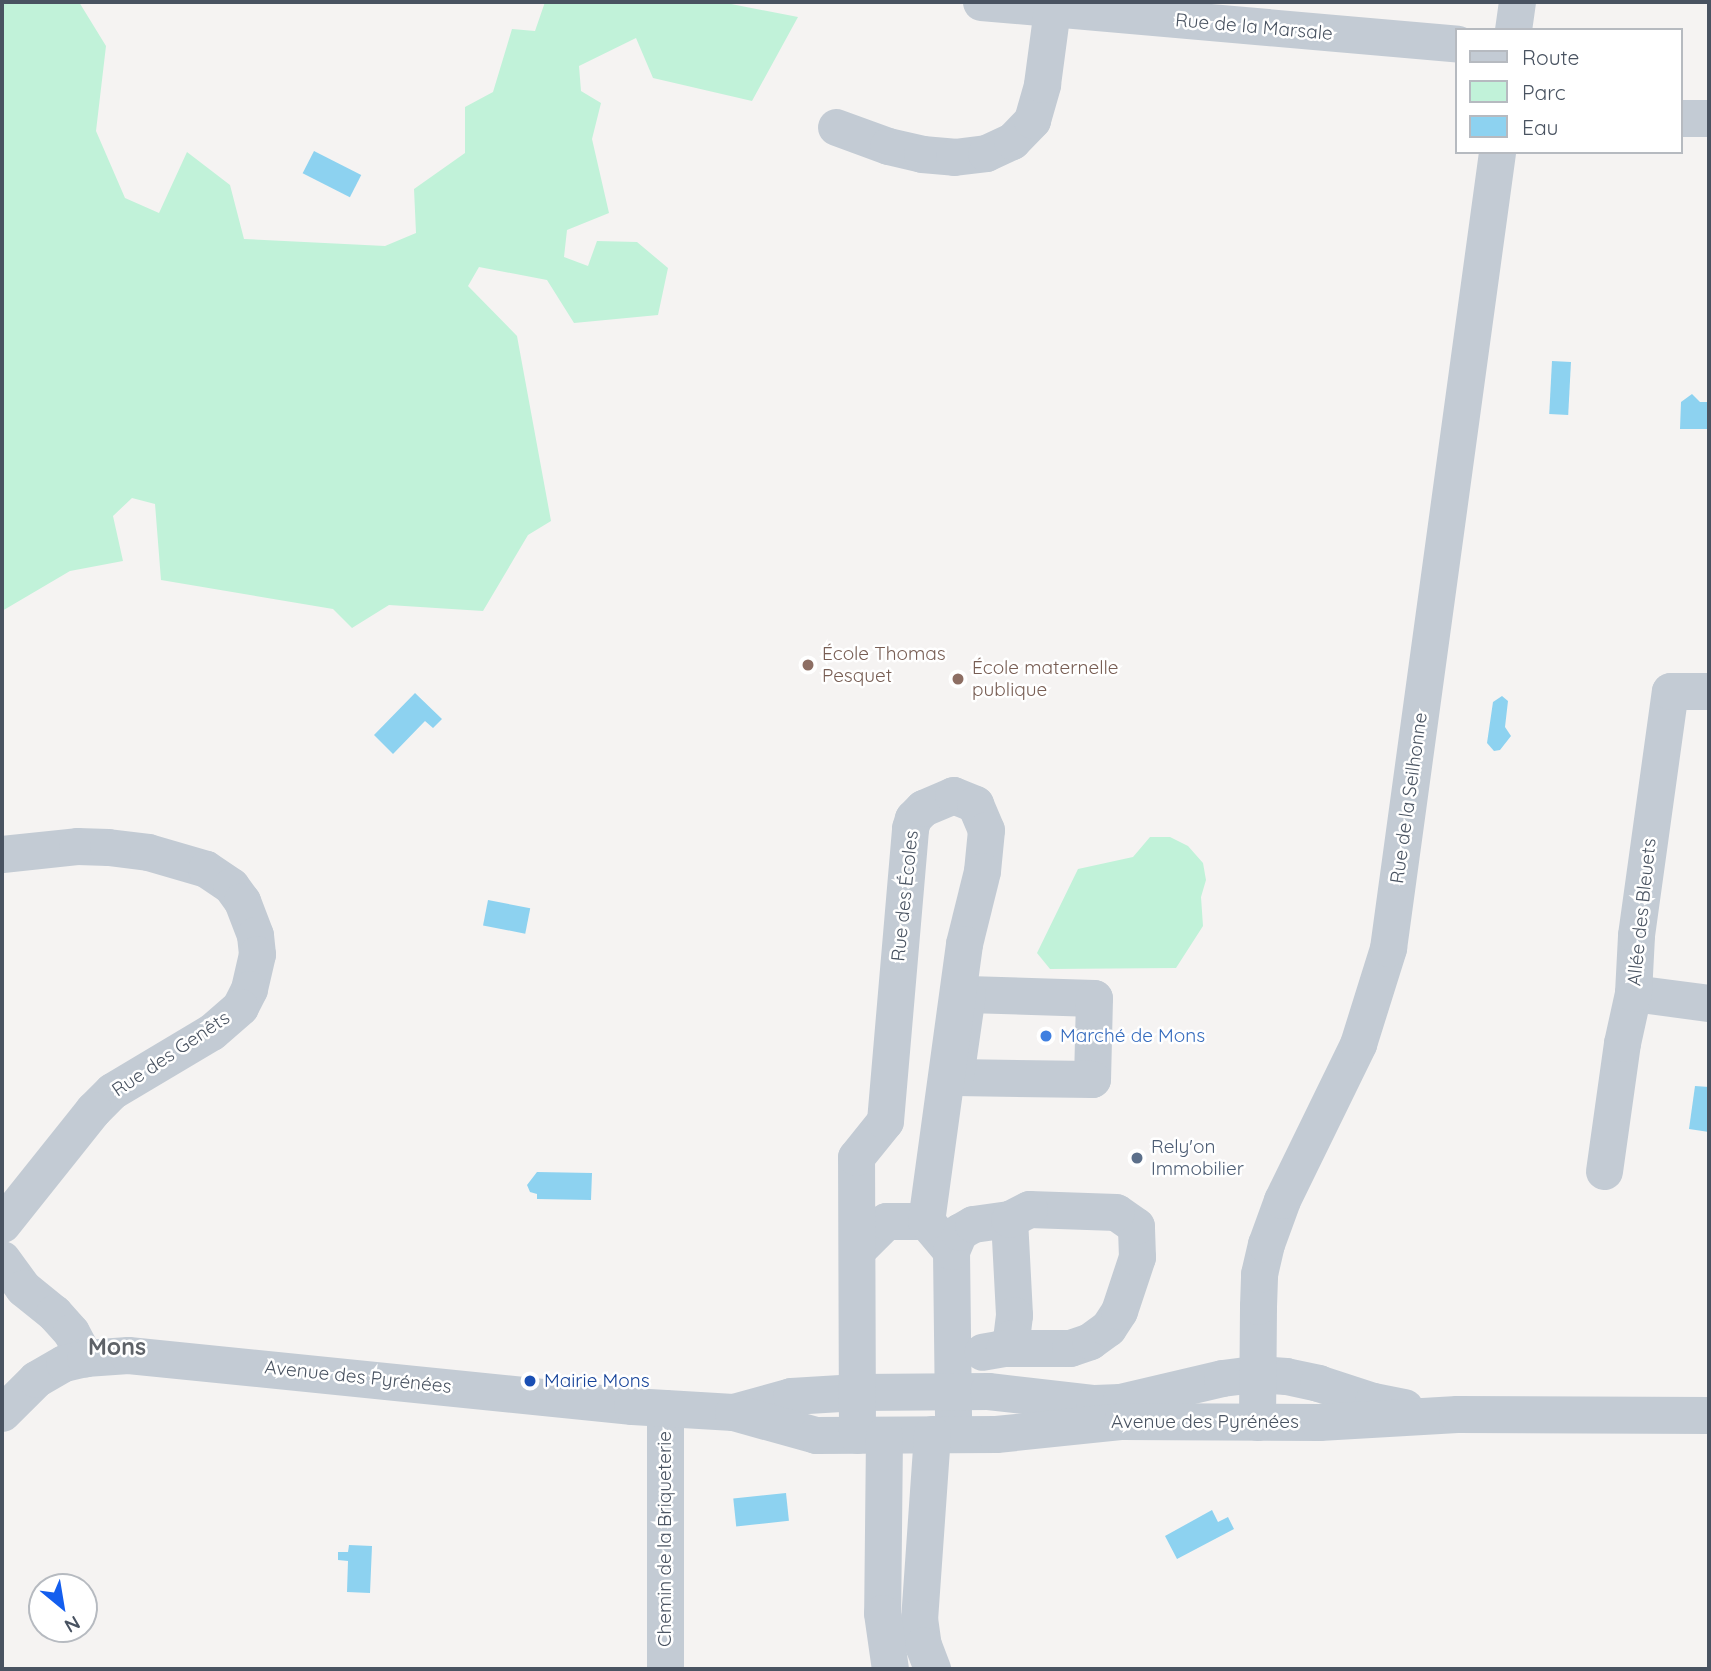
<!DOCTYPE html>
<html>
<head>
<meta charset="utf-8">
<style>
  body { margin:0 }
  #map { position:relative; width:1711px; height:1671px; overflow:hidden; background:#f5f3f2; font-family:Quicksand,sans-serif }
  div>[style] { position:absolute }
  .green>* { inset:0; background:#c1f2d9 }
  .water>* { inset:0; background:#8dd2f0; transform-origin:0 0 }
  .minor>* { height:37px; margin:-18.5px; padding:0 18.5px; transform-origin:18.5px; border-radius:18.5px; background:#c3cbd4 }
  .dots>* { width:19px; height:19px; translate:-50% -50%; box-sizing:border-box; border:4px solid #fff; border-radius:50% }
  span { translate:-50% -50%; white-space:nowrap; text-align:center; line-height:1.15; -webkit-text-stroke:5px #fff; paint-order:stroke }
  .street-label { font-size:19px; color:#495361 }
  .education-label { font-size:19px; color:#785e54 }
  .left { translate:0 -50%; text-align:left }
  .shop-label { font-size:19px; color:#366cbe }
  .service-label { font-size:19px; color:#4e5e75 }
  .transit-label { font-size:19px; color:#164399 }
  .quarter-label { font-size:23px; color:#5e6268; font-weight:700 }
  .frame { position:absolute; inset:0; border:4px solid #495361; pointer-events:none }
  .legend { position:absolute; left:1455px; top:28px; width:228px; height:126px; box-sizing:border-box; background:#fff; border:2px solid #b6bac0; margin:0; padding:9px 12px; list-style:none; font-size:21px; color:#495361 }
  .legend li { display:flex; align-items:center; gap:14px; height:35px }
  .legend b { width:35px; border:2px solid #b6bac0 }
  .north { position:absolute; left:28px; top:1573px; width:70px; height:70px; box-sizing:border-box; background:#fff; border:2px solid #b6bac0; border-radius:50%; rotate:150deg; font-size:19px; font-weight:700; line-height:28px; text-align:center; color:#495361 }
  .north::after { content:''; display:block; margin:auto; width:24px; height:32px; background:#145eee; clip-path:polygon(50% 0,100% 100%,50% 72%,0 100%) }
</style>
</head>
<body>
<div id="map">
  <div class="green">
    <div style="clip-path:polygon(2px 2px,79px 2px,106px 46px,96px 131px,125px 198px,159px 213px,187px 152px,230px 185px,244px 239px,385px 246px,416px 233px,414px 189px,465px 153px,465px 107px,493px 92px,512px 29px,535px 31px,545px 2px,721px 2px,798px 17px,752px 101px,653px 78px,636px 38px,579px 66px,581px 91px,601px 103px,592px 139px,609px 213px,567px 230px,564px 257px,588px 266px,597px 241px,637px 242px,668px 268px,658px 315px,574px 323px,547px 280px,479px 267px,468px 286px,517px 336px,551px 521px,528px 535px,483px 611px,389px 605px,352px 628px,333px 609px,161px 580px,155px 504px,132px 498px,113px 516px,123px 561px,70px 571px,2px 611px)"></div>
    <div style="clip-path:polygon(1150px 837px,1170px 837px,1188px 846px,1203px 863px,1206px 880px,1201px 897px,1203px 926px,1176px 968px,1050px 969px,1037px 953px,1078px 869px,1133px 857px)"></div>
  </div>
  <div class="water">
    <div style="left:314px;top:151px;width:53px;height:25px;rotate:27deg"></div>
    <div style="left:1552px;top:361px;width:19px;height:53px;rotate:3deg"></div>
    <div style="clip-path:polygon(1692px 394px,1700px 402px,1709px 402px,1709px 429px,1680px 429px,1681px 402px)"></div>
    <div style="clip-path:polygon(415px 693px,442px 719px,433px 728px,425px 721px,393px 754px,374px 735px)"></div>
    <div style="clip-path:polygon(1502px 696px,1508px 701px,1505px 727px,1511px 736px,1500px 750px,1494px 751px,1487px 743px,1493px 702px)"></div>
    <div style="left:488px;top:900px;width:43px;height:26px;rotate:11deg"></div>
    <div style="clip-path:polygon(1695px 1086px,1709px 1087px,1709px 1132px,1689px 1129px)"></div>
    <div style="clip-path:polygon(537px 1172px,592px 1173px,591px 1200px,537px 1199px,537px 1194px,530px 1192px,527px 1185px)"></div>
    <div style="left:786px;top:1493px;width:28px;height:53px;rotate:84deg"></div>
    <div style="clip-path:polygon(1212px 1510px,1218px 1522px,1228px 1517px,1234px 1529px,1177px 1559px,1165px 1536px)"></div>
    <div style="clip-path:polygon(349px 1545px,372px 1546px,370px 1593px,347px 1592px,348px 1561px,338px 1560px,338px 1552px,348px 1552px)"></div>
  </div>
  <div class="minor">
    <div style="left:981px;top:2px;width:478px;rotate:5deg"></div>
    <div style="left:1513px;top:30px;width:28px;rotate:-82deg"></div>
    <div style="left:1681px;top:118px;width:28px"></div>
    <div style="left:836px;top:127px;width:55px;rotate:20.1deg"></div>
    <div style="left:888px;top:146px;width:35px;rotate:13deg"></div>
    <div style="left:922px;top:154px;width:32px;rotate:5deg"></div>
    <div style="left:954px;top:157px;width:32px;rotate:-7deg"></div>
    <div style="left:986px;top:153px;width:29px;rotate:-25deg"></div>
    <div style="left:1012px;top:141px;width:29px;rotate:-46deg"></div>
    <div style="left:1032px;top:120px;width:37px;rotate:-74deg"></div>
    <div style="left:1042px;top:84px;width:76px;rotate:-82.4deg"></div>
    <div style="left:2px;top:854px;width:75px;rotate:-6.1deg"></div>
    <div style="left:77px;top:846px;width:31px;rotate:2deg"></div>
    <div style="left:108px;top:847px;width:40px;rotate:7.1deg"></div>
    <div style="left:148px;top:852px;width:60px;rotate:16.3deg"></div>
    <div style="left:206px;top:869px;width:30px;rotate:34deg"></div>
    <div style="left:231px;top:886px;width:19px;rotate:54deg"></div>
    <div style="left:242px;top:901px;width:36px;rotate:69deg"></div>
    <div style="left:255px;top:935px;width:19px;rotate:84deg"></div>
    <div style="left:257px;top:954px;width:36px;rotate:103deg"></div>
    <div style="left:249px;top:989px;width:20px;rotate:117deg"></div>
    <div style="left:240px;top:1007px;width:38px;rotate:139deg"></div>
    <div style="left:211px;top:1032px;width:115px;rotate:149.2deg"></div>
    <div style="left:112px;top:1091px;width:27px;rotate:135deg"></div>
    <div style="left:93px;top:1110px;width:146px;rotate:128.6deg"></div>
    <div style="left:1633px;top:993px;width:77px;rotate:7.5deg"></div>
    <div style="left:967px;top:994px;width:127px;rotate:1.8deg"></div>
    <div style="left:1094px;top:998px;width:81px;rotate:91.4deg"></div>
    <div style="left:1092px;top:1079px;width:137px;rotate:-179.2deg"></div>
    <div style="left:955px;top:1077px;width:84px;rotate:-81.8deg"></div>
    <div style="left:1604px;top:1171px;width:129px;rotate:-82deg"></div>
    <div style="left:1622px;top:1043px;width:51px;rotate:-77.6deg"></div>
    <div style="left:1633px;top:993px;width:58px;rotate:-87deg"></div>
    <div style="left:1636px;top:935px;width:246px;rotate:-82.1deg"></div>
    <div style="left:1670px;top:691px;width:39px"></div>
    <div style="left:859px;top:1248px;width:38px;rotate:-45deg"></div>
    <div style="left:886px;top:1221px;width:40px"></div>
    <div style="left:926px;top:1221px;width:39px;rotate:50deg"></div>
    <div style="left:951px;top:1251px;width:165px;rotate:89.3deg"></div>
    <div style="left:951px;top:1251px;width:21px;rotate:-67deg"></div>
    <div style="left:959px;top:1232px;width:16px;rotate:-30deg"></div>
    <div style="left:973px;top:1224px;width:36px;rotate:-8deg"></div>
    <div style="left:1009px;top:1219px;width:96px;rotate:87deg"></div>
    <div style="left:1014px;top:1315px;width:23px;rotate:97deg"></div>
    <div style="left:1011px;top:1338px;width:12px;rotate:125deg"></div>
    <div style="left:1004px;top:1348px;width:22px;rotate:170deg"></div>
    <div style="left:2px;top:1259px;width:36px;rotate:54deg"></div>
    <div style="left:23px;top:1288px;width:40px;rotate:39deg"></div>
    <div style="left:54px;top:1313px;width:25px;rotate:48deg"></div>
    <div style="left:71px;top:1332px;width:30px;rotate:62deg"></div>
    <div style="left:1004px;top:1348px;width:66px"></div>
    <div style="left:1070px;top:1348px;width:21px;rotate:-19deg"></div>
    <div style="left:1090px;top:1341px;width:22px;rotate:-36deg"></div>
    <div style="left:1108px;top:1328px;width:20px;rotate:-57deg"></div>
    <div style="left:1119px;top:1311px;width:57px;rotate:-71.6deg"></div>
    <div style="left:1137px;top:1257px;width:31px;rotate:-92deg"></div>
    <div style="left:1136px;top:1226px;width:24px;rotate:-145deg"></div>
    <div style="left:1116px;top:1212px;width:87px;rotate:-178deg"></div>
    <div style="left:1029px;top:1209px;width:22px;rotate:153deg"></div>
    <div style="left:665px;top:1408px;width:261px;rotate:90deg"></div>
    <div style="left:733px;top:1412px;width:60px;rotate:-15.4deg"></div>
    <div style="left:791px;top:1396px;width:66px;rotate:-3.5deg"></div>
    <div style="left:857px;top:1392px;width:131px;rotate:-0.4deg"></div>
    <div style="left:988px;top:1391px;width:107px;rotate:6.5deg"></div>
    <div style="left:1094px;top:1403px;width:26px;rotate:-2deg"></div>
    <div style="left:1120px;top:1402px;width:105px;rotate:-13.2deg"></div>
    <div style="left:1222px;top:1378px;width:35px;rotate:-7deg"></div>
    <div style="left:1257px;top:1374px;width:29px;rotate:4deg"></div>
    <div style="left:1286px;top:1376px;width:33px;rotate:12deg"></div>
    <div style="left:1318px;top:1383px;width:58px;rotate:18.1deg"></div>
    <div style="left:1373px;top:1401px;width:32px;rotate:11deg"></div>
    <div style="left:2px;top:1413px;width:48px;rotate:-45deg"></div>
    <div style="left:36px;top:1379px;width:32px;rotate:-30deg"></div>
    <div style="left:64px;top:1363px;width:22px;rotate:-13deg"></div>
    <div style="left:85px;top:1358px;width:43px;rotate:-4deg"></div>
    <div style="left:128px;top:1355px;width:507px;rotate:5.78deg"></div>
    <div style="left:632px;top:1406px;width:101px;rotate:3.4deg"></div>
    <div style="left:733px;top:1412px;width:86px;rotate:15.5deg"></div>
    <div style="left:816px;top:1435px;width:180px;rotate:-0.3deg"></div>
    <div style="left:996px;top:1434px;width:127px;rotate:-5.9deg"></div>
    <div style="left:1122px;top:1421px;width:197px;rotate:0.3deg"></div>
    <div style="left:1319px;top:1422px;width:138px;rotate:-3.3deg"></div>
    <div style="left:1457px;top:1414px;width:252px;rotate:0.2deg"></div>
    <div style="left:1257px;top:1422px;width:116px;rotate:-89.5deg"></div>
    <div style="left:1258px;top:1306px;width:32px;rotate:-88deg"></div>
    <div style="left:1259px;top:1274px;width:31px;rotate:-77deg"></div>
    <div style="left:1266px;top:1244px;width:47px;rotate:-70deg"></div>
    <div style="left:1282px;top:1200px;width:174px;rotate:-64deg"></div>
    <div style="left:1358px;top:1044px;width:101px;rotate:-72.6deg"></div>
    <div style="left:1388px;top:948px;width:803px;rotate:-82.2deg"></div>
    <div style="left:932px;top:1434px;width:184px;rotate:94deg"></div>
    <div style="left:919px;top:1618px;width:27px;rotate:82deg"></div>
    <div style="left:923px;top:1645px;width:26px;rotate:69deg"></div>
    <div style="left:857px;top:1435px;width:278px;rotate:-90.2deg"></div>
    <div style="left:856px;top:1157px;width:46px;rotate:-51.1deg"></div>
    <div style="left:885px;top:1121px;width:294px;rotate:-85.1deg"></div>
    <div style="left:910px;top:828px;width:10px;rotate:-73deg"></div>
    <div style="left:913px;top:818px;width:14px;rotate:-45deg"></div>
    <div style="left:923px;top:808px;width:33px;rotate:-23deg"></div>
    <div style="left:953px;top:795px;width:24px;rotate:22deg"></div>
    <div style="left:975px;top:804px;width:28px;rotate:67deg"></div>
    <div style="left:986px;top:830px;width:41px;rotate:95.6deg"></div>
    <div style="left:982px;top:871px;width:75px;rotate:103.9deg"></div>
    <div style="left:964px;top:944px;width:280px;rotate:97.8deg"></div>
    <div style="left:884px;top:1435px;width:178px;rotate:90.6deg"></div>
    <div style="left:882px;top:1613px;width:57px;rotate:81.9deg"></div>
  </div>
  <div class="dots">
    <div style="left:808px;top:665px;background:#8d6e63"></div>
    <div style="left:958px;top:679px;background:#8d6e63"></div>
    <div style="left:1046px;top:1036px;background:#3f7fe0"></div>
    <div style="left:1137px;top:1158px;background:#5c6f8a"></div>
    <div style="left:530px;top:1381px;background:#1a4fb4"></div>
  </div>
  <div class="street-label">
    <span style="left:1254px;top:27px;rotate:5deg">Rue de la Marsale</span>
    <span style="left:1409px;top:798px;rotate:-82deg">Rue de la Seilhonne</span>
    <span style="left:905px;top:896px;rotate:-84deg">Rue des Écoles</span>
    <span style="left:1642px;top:912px;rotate:-84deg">Allée des Bleuets</span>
    <span style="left:171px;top:1054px;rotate:-34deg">Rue des Genêts</span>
    <span style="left:358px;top:1377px;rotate:6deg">Avenue des Pyrénées</span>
    <span style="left:1205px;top:1422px">Avenue des Pyrénées</span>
    <span style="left:665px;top:1539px;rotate:-90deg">Chemin de la Briqueterie</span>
  </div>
  <div class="education-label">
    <span class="left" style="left:822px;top:665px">École Thomas<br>Pesquet</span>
    <span class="left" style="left:972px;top:679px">École maternelle<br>publique</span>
  </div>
  <div class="shop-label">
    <span class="left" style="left:1060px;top:1036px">Marché de Mons</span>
  </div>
  <div class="service-label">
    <span class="left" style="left:1151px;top:1158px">Rely'on<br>Immobilier</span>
  </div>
  <div class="transit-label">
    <span class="left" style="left:544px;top:1381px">Mairie Mons</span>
  </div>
  <div class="quarter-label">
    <span style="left:117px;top:1347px">Mons</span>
  </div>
  <div class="frame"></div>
  <ul class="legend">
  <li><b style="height:9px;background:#c3cbd4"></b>Route</li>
  <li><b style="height:19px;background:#c1f2d9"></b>Parc</li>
  <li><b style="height:19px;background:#8dd2f0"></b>Eau</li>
  </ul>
  <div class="north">N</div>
</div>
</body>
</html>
